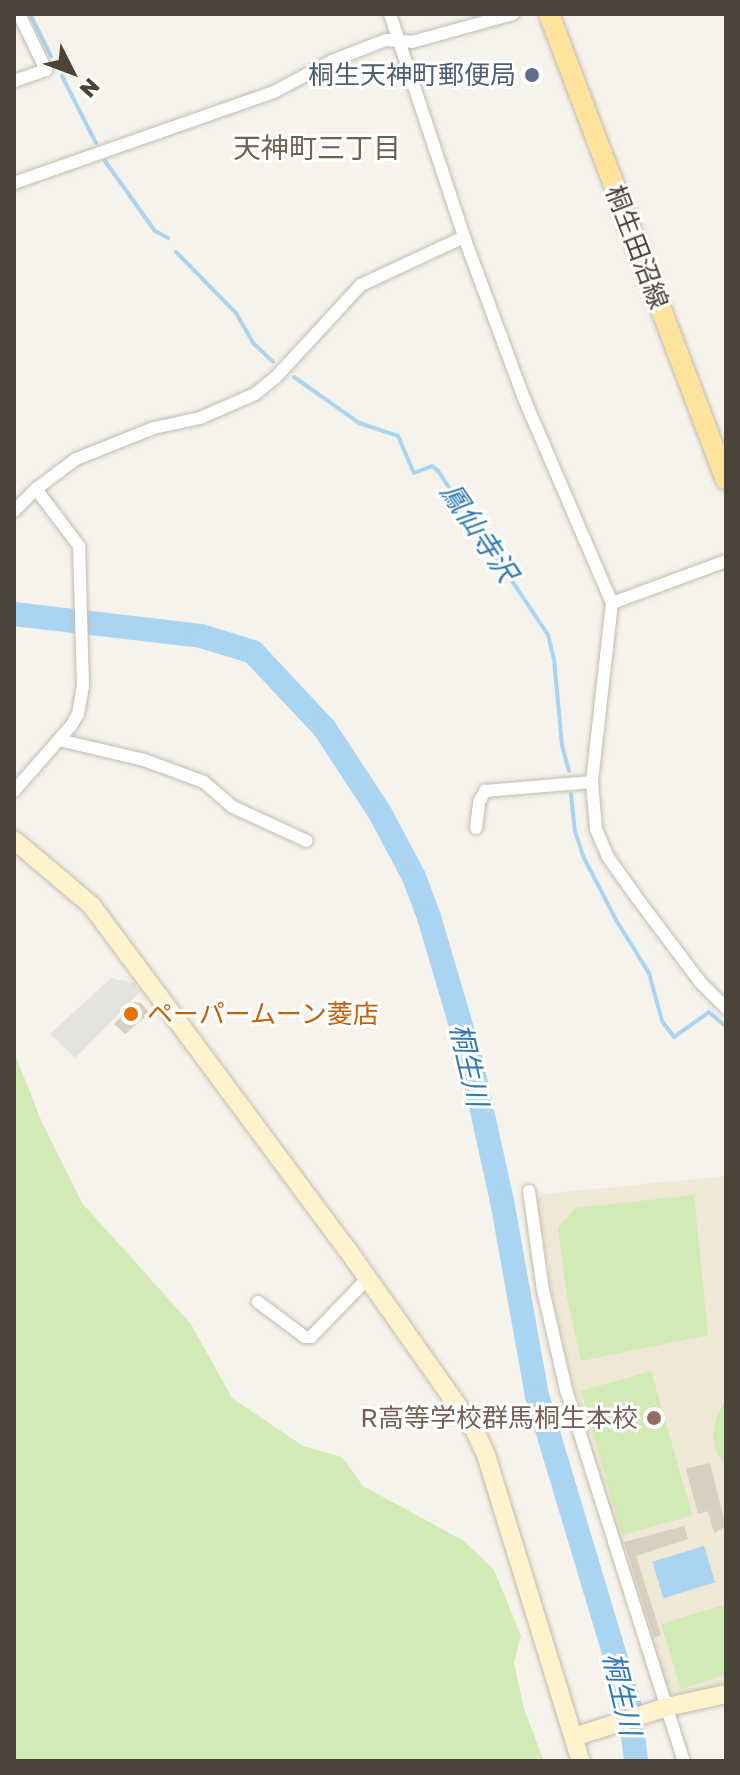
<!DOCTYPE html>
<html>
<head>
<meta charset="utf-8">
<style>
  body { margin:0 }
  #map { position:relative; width:740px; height:1775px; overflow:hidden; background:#f6f3ec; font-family:"Golos Text","Noto Sans JP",sans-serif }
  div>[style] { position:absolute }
  .education>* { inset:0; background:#efe8d6 }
  .green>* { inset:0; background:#d2eab5; transform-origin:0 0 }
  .parking>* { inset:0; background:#e5e3e0 }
  .water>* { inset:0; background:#a9d4f2; transform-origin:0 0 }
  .stream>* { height:4px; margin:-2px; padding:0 2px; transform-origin:2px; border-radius:2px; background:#a9d4f2 }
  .river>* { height:24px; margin:-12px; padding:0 12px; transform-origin:12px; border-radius:12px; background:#a9d4f2 }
  .building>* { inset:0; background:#d8cfc1 }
  .roads { filter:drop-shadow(0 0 2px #c2bbae) drop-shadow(0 0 2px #c2bbae) }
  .street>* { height:12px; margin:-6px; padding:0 6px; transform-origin:6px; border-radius:6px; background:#fff }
  .secondary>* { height:18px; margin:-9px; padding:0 9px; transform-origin:9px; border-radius:9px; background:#fff3cd }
  .primary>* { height:20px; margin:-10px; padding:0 10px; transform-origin:10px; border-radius:10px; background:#ffe39c }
  .dots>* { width:22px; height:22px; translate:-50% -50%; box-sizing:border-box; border:4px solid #fff; border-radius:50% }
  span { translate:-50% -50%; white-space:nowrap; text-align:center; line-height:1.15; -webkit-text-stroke:6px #fff; paint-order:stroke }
  .service-label { font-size:26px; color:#4e5e75 }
  .right { translate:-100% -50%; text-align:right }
  .street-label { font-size:26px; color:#4b4439 }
  .food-label { font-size:26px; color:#c56008 }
  .left { translate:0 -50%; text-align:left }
  .education-label { font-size:26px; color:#785e54 }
  .neighbourhood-label { font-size:28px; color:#6e6250 }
  .water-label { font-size:28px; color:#2e7ab2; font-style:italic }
  .frame { position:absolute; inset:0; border:16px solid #4b4439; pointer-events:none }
  .north { position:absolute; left:32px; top:32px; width:80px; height:80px; -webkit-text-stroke:6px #fff; paint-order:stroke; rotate:132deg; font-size:22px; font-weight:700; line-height:32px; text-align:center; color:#4b4439 }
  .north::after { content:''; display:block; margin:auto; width:28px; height:36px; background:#4b4439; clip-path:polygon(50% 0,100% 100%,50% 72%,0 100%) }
</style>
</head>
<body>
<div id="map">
  <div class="education">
    <div style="clip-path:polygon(726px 1176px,726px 1686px,675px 1696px,666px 1689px,617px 1541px,571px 1377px,554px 1307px,537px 1200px,543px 1194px)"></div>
  </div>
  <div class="green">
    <div style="clip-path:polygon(14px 1052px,41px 1120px,82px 1203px,191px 1324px,232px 1398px,303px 1446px,342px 1457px,363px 1486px,464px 1541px,494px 1570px,521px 1636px,514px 1662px,524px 1709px,544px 1761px,14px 1761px)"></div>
    <div style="clip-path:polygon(694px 1195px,708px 1335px,581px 1361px,567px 1298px,558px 1228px,575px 1208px)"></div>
    <div style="left:651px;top:1371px;width:150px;height:73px;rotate:74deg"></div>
    <div style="clip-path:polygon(726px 1399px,726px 1468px,716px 1451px,713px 1434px,717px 1416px)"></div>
    <div style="clip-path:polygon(726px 1604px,726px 1675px,681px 1689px,661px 1624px)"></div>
  </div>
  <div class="parking">
    <div style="clip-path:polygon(111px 978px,134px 983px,141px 991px,75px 1058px,50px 1034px)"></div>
  </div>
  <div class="water">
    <div style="left:704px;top:1546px;width:38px;height:54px;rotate:73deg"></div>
  </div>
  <div class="stream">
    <div style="left:30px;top:14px;width:47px;rotate:63.4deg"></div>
    <div style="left:62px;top:76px;width:75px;rotate:63.1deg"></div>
    <div style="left:105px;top:161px;width:86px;rotate:54.5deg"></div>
    <div style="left:155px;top:231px;width:15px;rotate:28deg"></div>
    <div style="left:176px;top:252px;width:86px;rotate:45.5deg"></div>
    <div style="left:236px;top:313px;width:36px;rotate:60deg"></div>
    <div style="left:254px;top:344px;width:26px;rotate:43deg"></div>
    <div style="left:294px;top:377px;width:80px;rotate:35.3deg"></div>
    <div style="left:359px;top:423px;width:41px;rotate:18.4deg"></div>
    <div style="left:398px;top:436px;width:40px;rotate:66.6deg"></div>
    <div style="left:414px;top:473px;width:19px;rotate:-21deg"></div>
    <div style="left:432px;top:466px;width:8px;rotate:40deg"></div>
    <div style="left:438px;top:471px;width:197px;rotate:56.1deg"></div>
    <div style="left:548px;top:635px;width:25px;rotate:76deg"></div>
    <div style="left:554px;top:659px;width:86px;rotate:84.7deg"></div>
    <div style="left:562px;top:745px;width:27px;rotate:75deg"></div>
    <div style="left:571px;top:794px;width:37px;rotate:84deg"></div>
    <div style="left:575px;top:831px;width:28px;rotate:72deg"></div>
    <div style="left:584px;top:858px;width:70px;rotate:62.7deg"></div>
    <div style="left:616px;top:920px;width:62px;rotate:58.1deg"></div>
    <div style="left:649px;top:973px;width:50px;rotate:74.8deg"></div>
    <div style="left:662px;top:1021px;width:20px;rotate:53deg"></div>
    <div style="left:674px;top:1037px;width:43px;rotate:-35.5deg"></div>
    <div style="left:709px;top:1012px;width:23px;rotate:41deg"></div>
  </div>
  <div class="river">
    <div style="left:14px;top:614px;width:188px;rotate:6.7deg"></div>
    <div style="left:201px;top:636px;width:54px;rotate:17.1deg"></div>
    <div style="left:253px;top:652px;width:105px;rotate:46.9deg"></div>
    <div style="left:325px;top:729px;width:100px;rotate:56.8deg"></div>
    <div style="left:380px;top:813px;width:72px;rotate:62deg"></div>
    <div style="left:414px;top:877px;width:43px;rotate:69.4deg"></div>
    <div style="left:429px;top:917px;width:145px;rotate:73.6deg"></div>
    <div style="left:470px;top:1056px;width:148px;rotate:77.6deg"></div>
    <div style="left:502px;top:1201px;width:198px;rotate:79.8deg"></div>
    <div style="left:537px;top:1396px;width:320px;rotate:73.3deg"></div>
    <div style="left:629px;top:1702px;width:59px;rotate:83.2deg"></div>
  </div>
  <div class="building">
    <div style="clip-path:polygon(135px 1002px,141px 1003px,150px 1013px,125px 1034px,114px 1024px)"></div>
    <div style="clip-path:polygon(710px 1463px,726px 1526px,714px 1533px,708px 1511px,698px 1514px,686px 1469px)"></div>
    <div style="clip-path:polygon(684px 1526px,688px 1539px,636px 1556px,661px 1635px,654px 1638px,624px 1542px)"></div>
  </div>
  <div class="roads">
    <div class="street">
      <div style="left:390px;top:14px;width:235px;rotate:71.6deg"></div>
      <div style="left:464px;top:237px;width:175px;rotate:69.6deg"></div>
      <div style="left:525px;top:401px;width:220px;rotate:66.7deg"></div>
      <div style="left:612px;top:603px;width:180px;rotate:96.4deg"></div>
      <div style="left:592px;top:782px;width:47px;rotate:85.1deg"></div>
      <div style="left:596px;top:829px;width:30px;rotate:67deg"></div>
      <div style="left:608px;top:857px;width:50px;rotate:54.7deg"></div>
      <div style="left:637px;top:898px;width:105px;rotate:53.1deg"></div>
      <div style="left:700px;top:982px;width:37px;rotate:45deg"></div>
      <div style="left:14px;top:81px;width:34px;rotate:-19deg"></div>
      <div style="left:46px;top:70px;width:62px;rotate:-115.7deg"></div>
      <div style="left:14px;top:183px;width:275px;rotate:-19.3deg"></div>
      <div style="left:274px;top:92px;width:66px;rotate:-28.1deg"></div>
      <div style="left:332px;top:61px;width:58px;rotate:-21.3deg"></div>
      <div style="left:386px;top:40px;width:26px;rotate:4deg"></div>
      <div style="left:412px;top:42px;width:105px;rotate:-15.5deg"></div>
      <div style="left:14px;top:511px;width:31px;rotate:-45deg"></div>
      <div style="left:36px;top:489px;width:50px;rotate:-36.9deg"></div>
      <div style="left:76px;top:459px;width:84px;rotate:-21.7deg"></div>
      <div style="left:154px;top:428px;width:47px;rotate:-12.3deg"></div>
      <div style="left:200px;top:418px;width:60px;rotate:-23.6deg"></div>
      <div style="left:255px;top:394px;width:27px;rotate:-39deg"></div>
      <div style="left:276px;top:377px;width:125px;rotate:-47.3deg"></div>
      <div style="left:361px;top:285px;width:114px;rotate:-25deg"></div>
      <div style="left:612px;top:603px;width:121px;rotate:-20.2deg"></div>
      <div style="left:59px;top:740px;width:87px;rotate:13.2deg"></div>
      <div style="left:144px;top:760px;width:64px;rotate:20.1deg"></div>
      <div style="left:204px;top:782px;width:38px;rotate:41deg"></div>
      <div style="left:233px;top:807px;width:81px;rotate:24.7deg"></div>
      <div style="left:14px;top:791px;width:86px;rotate:-48.8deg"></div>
      <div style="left:71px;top:726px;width:14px;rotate:-60deg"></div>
      <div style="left:78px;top:714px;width:27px;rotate:-80deg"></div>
      <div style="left:83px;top:687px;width:141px;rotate:-91.6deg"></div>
      <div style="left:79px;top:546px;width:71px;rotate:-127deg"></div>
      <div style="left:476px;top:828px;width:26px;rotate:-83deg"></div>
      <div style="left:479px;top:802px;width:13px;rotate:-61deg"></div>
      <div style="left:485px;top:791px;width:107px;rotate:-4.8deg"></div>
      <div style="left:529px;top:1191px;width:100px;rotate:82deg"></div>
      <div style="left:543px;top:1290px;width:103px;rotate:77deg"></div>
      <div style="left:566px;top:1390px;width:389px;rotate:72.4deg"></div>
      <div style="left:258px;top:1302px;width:59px;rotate:36.7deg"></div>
      <div style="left:305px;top:1337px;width:6px"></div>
      <div style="left:311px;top:1337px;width:82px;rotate:-46deg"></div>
    </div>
    <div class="secondary">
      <div style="left:14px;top:840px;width:102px;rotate:40.2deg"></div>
      <div style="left:92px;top:906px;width:427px;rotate:53.4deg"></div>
      <div style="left:347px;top:1249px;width:220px;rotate:54.8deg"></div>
      <div style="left:474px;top:1429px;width:29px;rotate:65deg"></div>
      <div style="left:486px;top:1455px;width:320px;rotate:72.8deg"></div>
      <div style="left:574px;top:1737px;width:98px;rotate:-17.9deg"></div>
      <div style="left:667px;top:1707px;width:60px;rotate:-12.4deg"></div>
    </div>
    <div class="primary">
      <div style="left:549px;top:14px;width:498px;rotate:69.2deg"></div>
    </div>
  </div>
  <div class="dots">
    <div style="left:532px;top:75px;background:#5c6f8a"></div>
    <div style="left:131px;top:1014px;background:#e8710a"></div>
    <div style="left:654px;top:1418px;background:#8d6e63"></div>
  </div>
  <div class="service-label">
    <span class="right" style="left:516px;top:75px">桐生天神町郵便局</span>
  </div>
  <div class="street-label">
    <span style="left:637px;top:247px;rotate:69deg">桐生田沼線</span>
  </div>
  <div class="food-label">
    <span class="left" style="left:147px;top:1014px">ペーパームーン菱店</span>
  </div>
  <div class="education-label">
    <span class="right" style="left:638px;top:1418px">R高等学校群馬桐生本校</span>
  </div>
  <div class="neighbourhood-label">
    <span style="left:317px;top:148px">天神町三丁目</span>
  </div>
  <div class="water-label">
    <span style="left:479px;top:532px;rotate:56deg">鳳仙寺沢</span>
    <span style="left:469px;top:1065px;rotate:77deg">桐生川</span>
    <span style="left:622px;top:1694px;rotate:77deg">桐生川</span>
  </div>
  <div class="frame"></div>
  <div class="north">N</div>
</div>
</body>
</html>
